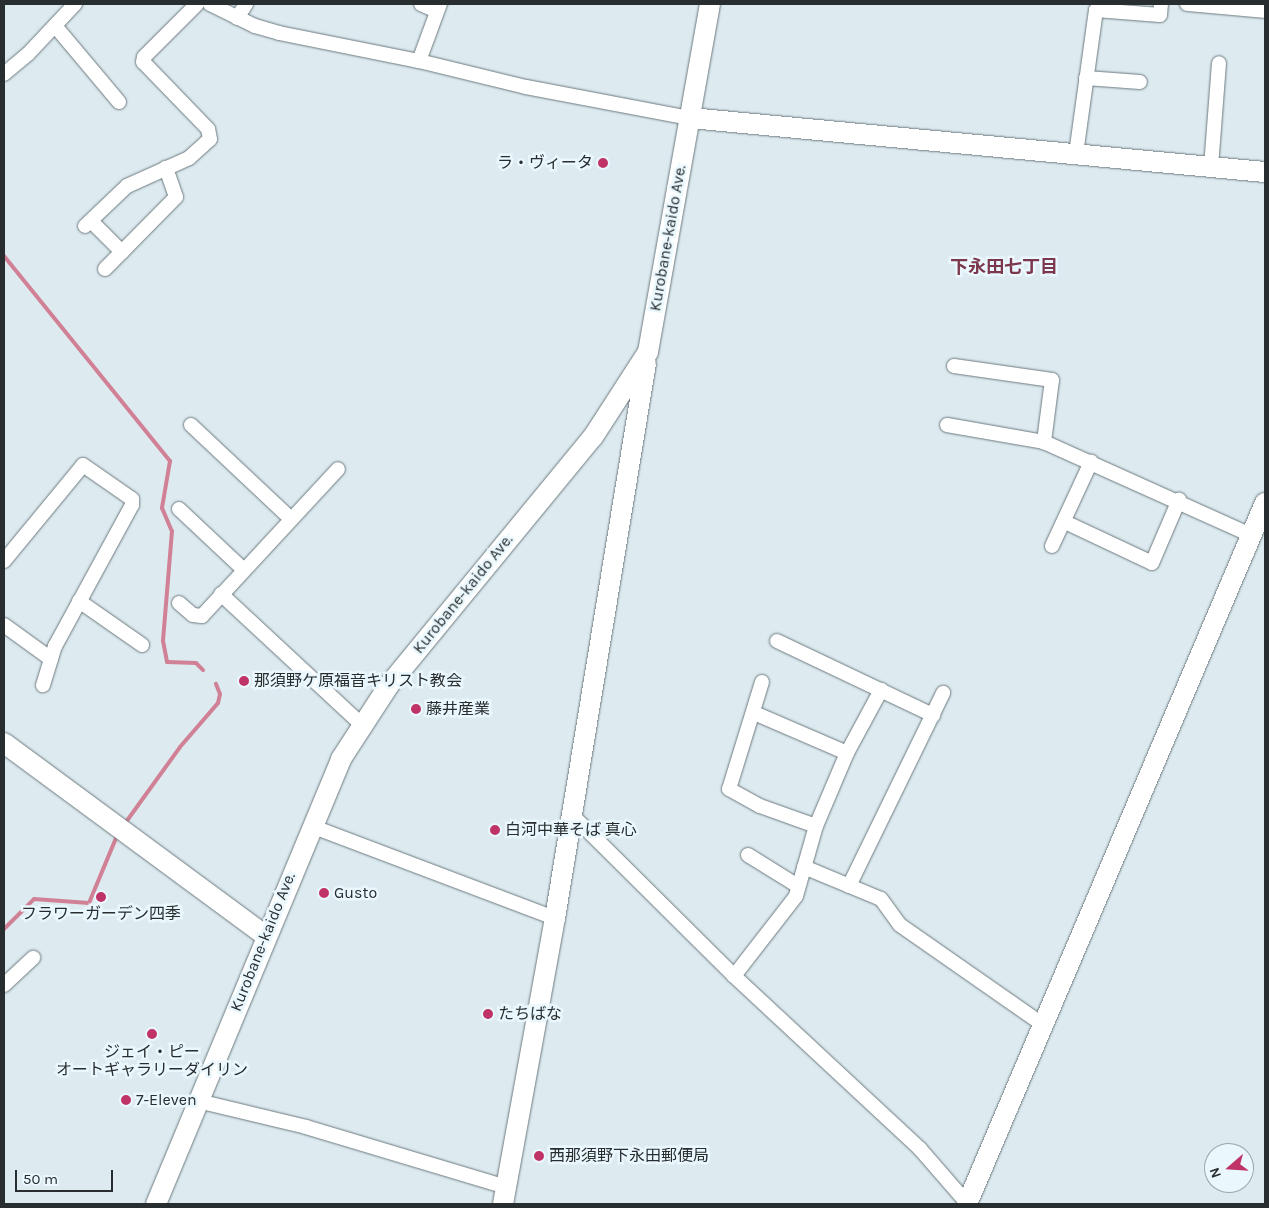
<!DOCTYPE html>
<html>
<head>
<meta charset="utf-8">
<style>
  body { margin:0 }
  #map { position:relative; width:1269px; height:1208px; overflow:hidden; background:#ddebf1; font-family:Karla,"Noto Sans JP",sans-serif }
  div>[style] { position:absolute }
  .stream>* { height:4px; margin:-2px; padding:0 2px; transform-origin:2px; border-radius:2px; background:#d18196 }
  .roads { filter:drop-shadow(0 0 1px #6c797e) drop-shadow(0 0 1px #6c797e) }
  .street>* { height:14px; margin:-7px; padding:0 7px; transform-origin:7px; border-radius:7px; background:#fff }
  .secondary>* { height:20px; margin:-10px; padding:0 10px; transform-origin:10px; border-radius:10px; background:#fff }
  .dots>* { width:14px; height:14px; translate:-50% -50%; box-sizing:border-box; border:2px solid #eaf8fe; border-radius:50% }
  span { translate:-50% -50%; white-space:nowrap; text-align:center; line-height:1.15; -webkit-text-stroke:5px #eaf8fe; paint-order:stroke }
  .poi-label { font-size:16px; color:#282d2f }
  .right { translate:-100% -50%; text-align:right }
  .left { translate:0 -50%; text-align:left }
  .street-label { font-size:16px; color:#282d2f }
  .neighbourhood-label { font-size:18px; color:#7d374c; font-weight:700 }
  .frame { position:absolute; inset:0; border:5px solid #282d2f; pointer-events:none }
  .north { position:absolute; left:1204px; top:1143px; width:50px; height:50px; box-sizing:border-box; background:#eaf8fe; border:1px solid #9ca7ab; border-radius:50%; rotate:251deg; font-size:14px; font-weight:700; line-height:20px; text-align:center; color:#282d2f }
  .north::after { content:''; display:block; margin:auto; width:18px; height:22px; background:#c03366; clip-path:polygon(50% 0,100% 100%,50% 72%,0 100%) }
  .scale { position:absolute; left:15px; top:1170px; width:98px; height:22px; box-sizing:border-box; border:2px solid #282d2f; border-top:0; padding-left:6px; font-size:15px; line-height:18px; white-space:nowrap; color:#282d2f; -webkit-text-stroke:4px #eaf8fe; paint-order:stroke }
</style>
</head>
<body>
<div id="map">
  <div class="stream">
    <div style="left:4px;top:256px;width:264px;rotate:51deg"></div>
    <div style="left:170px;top:461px;width:48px;rotate:99.7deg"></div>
    <div style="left:162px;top:508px;width:25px;rotate:67deg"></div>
    <div style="left:172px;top:531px;width:110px;rotate:94.7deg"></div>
    <div style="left:163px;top:641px;width:21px;rotate:79deg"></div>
    <div style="left:167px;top:662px;width:29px;rotate:2deg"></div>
    <div style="left:196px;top:663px;width:10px;rotate:45deg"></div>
    <div style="left:126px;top:822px;width:92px;rotate:-54.2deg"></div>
    <div style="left:180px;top:747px;width:58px;rotate:-49.2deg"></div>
    <div style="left:218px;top:703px;width:9px;rotate:-77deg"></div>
    <div style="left:220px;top:694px;width:11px;rotate:-112deg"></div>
    <div style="left:4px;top:929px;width:42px;rotate:-45deg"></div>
    <div style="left:34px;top:899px;width:55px;rotate:4.2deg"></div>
    <div style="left:89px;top:903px;width:70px;rotate:-67.4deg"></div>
  </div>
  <div class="roads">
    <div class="street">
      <div style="left:210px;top:4px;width:50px;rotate:26.1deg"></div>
      <div style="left:255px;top:26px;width:25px;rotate:16deg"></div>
      <div style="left:279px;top:33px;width:143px;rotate:11.3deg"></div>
      <div style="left:419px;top:61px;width:110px;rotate:13.7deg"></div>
      <div style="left:526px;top:87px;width:167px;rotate:10.7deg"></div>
      <div style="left:421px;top:4px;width:17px;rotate:24deg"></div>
      <div style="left:1187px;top:4px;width:78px;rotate:5.1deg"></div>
      <div style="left:237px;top:18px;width:17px;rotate:-57deg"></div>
      <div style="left:56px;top:27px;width:98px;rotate:50deg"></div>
      <div style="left:419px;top:61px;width:61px;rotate:-69.8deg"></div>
      <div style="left:4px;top:74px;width:31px;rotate:-40deg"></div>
      <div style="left:28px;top:54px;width:69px;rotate:-46.8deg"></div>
      <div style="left:1086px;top:78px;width:54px;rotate:4.2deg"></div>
      <div style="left:1076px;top:154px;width:145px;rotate:-82.1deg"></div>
      <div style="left:1096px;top:10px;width:64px;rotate:4.5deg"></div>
      <div style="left:1160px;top:15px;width:11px;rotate:-85deg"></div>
      <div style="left:1211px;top:167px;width:104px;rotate:-85.6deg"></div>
      <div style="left:91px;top:221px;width:44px;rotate:45deg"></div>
      <div style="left:85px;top:226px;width:58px;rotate:-43.6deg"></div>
      <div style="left:127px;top:186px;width:68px;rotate:-24.3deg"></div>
      <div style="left:189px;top:158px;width:28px;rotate:-42deg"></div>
      <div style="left:210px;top:139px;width:10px;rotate:-101deg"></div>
      <div style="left:208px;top:129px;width:93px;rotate:-134.1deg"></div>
      <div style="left:143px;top:62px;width:5px;rotate:-79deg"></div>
      <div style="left:144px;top:57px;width:75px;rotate:-45deg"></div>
      <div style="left:105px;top:269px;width:101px;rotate:-45.4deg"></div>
      <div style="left:176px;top:197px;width:31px;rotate:-109deg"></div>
      <div style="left:954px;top:366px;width:99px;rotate:8.1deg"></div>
      <div style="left:1052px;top:380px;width:63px;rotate:97.4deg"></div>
      <div style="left:191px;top:425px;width:137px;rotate:43.2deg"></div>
      <div style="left:947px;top:425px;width:98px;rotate:9.9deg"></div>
      <div style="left:1044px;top:442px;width:227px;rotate:24.2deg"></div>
      <div style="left:179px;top:509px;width:88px;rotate:43.2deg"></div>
      <div style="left:1065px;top:522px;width:96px;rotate:25.2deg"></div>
      <div style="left:1152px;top:563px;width:69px;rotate:-66.8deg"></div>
      <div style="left:1052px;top:546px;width:93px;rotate:-65.1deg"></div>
      <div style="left:4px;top:561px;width:124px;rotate:-50.5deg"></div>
      <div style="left:83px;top:465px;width:60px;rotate:34.8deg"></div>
      <div style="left:132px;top:499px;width:6px;rotate:90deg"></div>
      <div style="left:132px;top:505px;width:161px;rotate:118.6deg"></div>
      <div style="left:55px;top:646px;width:41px;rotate:107.1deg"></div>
      <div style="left:221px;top:594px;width:192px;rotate:42.9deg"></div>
      <div style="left:79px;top:601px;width:77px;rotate:34.9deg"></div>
      <div style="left:179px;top:603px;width:18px;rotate:41deg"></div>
      <div style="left:193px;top:615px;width:9px;rotate:6deg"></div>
      <div style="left:202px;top:616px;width:200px;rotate:-47.2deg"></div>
      <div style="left:4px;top:625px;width:58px;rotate:35.9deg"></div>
      <div style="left:777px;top:641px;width:173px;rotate:25.4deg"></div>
      <div style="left:762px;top:682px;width:112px;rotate:107.1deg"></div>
      <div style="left:729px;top:789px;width:35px;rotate:29deg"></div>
      <div style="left:760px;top:806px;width:59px;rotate:19.7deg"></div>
      <div style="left:847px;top:753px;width:72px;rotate:-61.6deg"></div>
      <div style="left:571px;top:814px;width:230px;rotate:44.8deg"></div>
      <div style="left:734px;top:976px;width:254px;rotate:42.9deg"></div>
      <div style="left:920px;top:1149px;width:73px;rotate:48.9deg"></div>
      <div style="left:311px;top:826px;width:261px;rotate:20.7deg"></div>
      <div style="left:748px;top:855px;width:59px;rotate:31.8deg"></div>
      <div style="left:804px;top:867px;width:83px;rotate:22.6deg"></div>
      <div style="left:881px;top:899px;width:32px;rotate:54deg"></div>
      <div style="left:900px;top:925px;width:177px;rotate:34.9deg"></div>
      <div style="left:849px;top:886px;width:215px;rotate:-64deg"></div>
      <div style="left:734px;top:976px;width:101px;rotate:-52.2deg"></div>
      <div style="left:796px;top:896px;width:73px;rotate:-74.1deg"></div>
      <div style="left:816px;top:826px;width:79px;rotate:-67deg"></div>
      <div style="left:847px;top:753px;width:101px;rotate:-156.7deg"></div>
      <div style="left:4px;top:985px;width:40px;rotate:-43deg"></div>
      <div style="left:198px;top:1101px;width:111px;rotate:13.5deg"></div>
      <div style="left:306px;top:1127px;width:209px;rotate:16.7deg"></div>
    </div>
    <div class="secondary">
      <div style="left:690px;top:118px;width:578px;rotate:5.37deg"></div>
      <div style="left:4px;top:743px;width:325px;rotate:36.4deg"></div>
      <div style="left:156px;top:1204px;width:482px;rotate:-67.4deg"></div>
      <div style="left:341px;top:759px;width:88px;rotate:-57deg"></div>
      <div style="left:389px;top:685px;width:321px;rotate:-50.6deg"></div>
      <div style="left:593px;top:437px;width:101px;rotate:-57.1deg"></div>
      <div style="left:648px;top:352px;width:353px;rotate:-79.9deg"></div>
      <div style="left:503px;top:1204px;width:291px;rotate:-79.7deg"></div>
      <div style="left:555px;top:918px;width:562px;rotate:-80.69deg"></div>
      <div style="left:967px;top:1204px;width:762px;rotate:-66.97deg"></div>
    </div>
  </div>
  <div class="dots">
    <div style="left:603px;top:163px;background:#c03366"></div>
    <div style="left:244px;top:681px;background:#c03366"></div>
    <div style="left:416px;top:709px;background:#c03366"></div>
    <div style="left:495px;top:830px;background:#c03366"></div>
    <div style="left:324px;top:893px;background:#c03366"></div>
    <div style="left:101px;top:897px;background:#c03366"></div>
    <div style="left:488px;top:1014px;background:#c03366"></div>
    <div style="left:152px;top:1034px;background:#c03366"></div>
    <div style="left:126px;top:1100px;background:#c03366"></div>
    <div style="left:539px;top:1156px;background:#c03366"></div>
  </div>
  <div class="poi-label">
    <span class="right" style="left:593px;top:163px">ラ・ヴィータ</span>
    <span class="left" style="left:254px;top:681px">那須野ケ原福音キリスト教会</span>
    <span class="left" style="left:426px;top:709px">藤井産業</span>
    <span class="left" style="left:505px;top:830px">白河中華そば 真心</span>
    <span class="left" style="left:334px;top:893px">Gusto</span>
    <span style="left:101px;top:914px">フラワーガーデン四季</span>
    <span class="left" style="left:498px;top:1014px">たちばな</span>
    <span style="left:152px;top:1061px">ジェイ・ピー<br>オートギャラリーダイリン</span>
    <span class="left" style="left:136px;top:1100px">7-Eleven</span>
    <span class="left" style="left:549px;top:1156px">西那須野下永田郵便局</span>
  </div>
  <div class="street-label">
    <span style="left:668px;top:238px;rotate:-80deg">Kurobane-kaido Ave.</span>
    <span style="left:463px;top:594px;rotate:-51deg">Kurobane-kaido Ave.</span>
    <span style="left:263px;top:942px;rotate:-68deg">Kurobane-kaido Ave.</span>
  </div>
  <div class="neighbourhood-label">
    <span style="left:1004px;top:267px">下永田七丁目</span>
  </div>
  <div class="frame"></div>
  <div class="north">N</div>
  <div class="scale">50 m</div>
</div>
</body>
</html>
